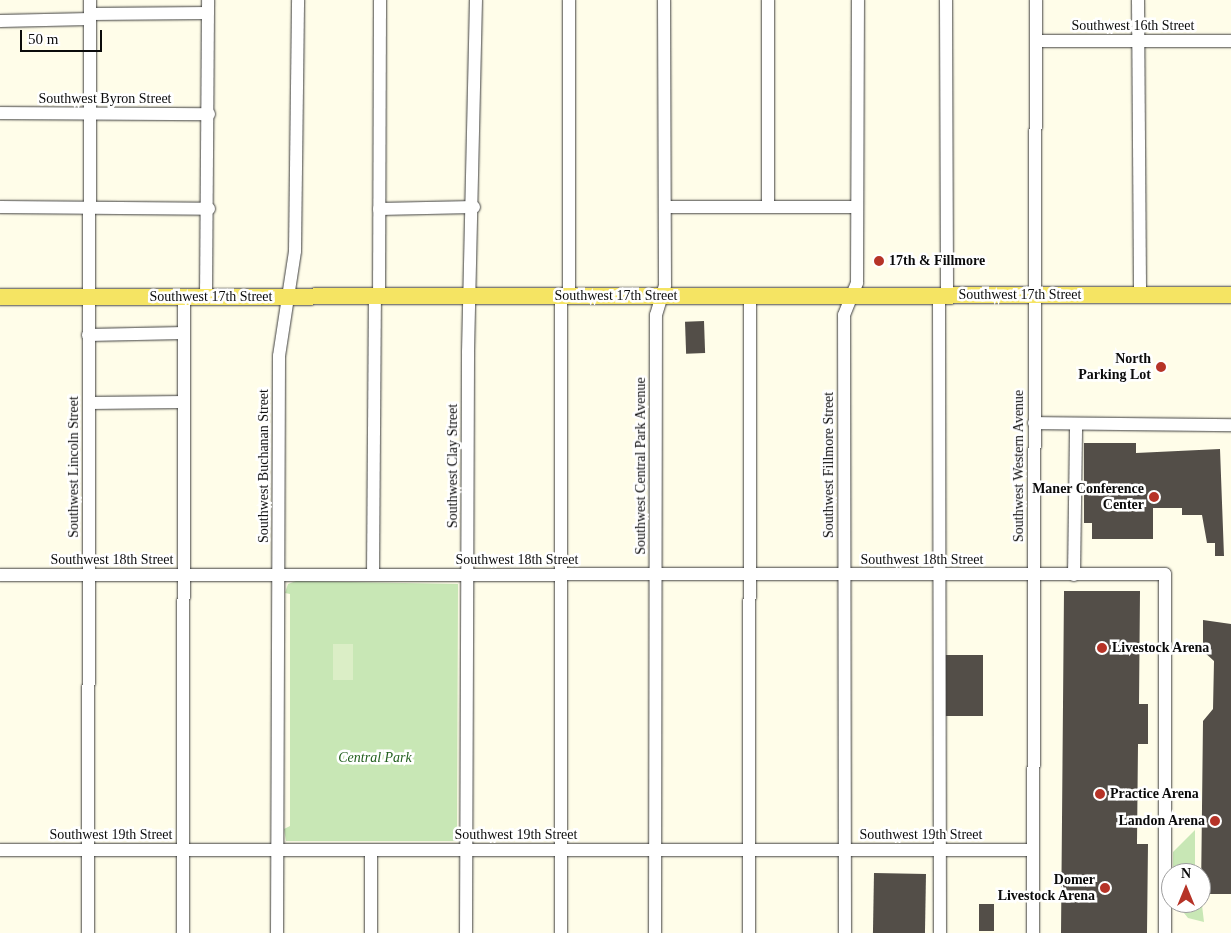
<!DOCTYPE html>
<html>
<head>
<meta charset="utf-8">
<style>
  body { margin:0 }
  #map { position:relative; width:1231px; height:933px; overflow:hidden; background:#fffde9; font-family:Georgia,serif }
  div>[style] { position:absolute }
  .green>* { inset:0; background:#c8e7b5 }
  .pitch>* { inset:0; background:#dbeec6; transform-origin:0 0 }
  .building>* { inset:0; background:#534e48; transform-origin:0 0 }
  .roads { filter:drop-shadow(0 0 1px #3e3e3e) drop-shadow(0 0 1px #3e3e3e) }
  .minor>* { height:12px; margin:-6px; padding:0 6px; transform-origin:6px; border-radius:6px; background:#fff }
  .major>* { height:16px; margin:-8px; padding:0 8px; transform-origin:8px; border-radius:8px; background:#f5e463 }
  .dots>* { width:14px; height:14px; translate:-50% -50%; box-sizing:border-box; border:2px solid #fff; border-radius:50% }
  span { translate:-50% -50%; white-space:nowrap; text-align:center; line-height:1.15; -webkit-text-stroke:5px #fff; paint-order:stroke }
  .street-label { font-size:14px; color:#0b0b0b }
  .poi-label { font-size:14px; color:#0b0b0b; font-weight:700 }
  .left { translate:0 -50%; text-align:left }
  .right { translate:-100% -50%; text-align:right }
  .park-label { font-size:14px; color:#23601e; font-style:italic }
  .north { position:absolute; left:1161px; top:863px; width:50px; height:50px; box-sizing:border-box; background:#fff; border:1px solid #9d9d9d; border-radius:50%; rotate:0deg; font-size:14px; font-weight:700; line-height:20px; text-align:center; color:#0b0b0b }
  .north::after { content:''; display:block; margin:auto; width:18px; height:22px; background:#b63327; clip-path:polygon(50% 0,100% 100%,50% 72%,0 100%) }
  .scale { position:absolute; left:20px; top:30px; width:82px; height:22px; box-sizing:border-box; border:2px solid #0b0b0b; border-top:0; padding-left:6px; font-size:15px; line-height:18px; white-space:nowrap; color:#0b0b0b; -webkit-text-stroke:4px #fff; paint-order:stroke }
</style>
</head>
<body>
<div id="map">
  <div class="green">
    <div style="clip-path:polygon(296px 581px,458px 584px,457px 841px,286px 841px,284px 829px,290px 826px,290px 594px,285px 593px,288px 584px)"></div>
    <div style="clip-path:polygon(1195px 830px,1195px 873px,1173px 873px,1173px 852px)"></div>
    <div style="clip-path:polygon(1201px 897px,1204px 922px,1188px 918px,1176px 903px,1201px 903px)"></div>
  </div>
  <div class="pitch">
    <div style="left:333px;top:644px;width:20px;height:36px"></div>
  </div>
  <div class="building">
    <div style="left:704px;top:321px;width:32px;height:19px;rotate:88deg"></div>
    <div style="clip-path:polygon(1084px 443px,1136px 443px,1136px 453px,1220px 449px,1224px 556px,1215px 556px,1215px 543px,1207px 543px,1202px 515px,1182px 515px,1182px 508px,1153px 508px,1153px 539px,1092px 539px,1092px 523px,1084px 523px)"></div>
    <div style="clip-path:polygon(1064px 591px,1140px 591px,1139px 704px,1148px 704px,1148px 744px,1138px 744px,1137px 844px,1148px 844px,1147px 933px,1061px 933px)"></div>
    <div style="clip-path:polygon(1203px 620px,1231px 624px,1231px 894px,1201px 894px,1203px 721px,1213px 709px,1214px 661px,1203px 651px)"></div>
    <div style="left:944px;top:655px;width:39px;height:61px"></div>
    <div style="left:874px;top:873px;width:52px;height:60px;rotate:1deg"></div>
    <div style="left:979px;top:904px;width:15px;height:27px"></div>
  </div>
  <div class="roads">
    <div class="minor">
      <div style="left:569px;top:0;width:296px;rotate:90deg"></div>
      <div style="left:768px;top:0;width:207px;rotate:90deg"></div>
      <div style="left:946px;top:0;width:295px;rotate:89.8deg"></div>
      <div style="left:1138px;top:0;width:295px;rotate:89.6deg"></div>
      <div style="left:90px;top:14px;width:118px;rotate:-0.5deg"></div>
      <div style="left:0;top:21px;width:90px;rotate:-1.3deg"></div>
      <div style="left:1036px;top:41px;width:195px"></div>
      <div style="left:0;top:113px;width:209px;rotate:0.3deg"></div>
      <div style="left:0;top:207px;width:209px;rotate:0.5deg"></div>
      <div style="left:665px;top:207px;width:192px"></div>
      <div style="left:379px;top:209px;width:95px;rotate:-1.2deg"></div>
      <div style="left:939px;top:295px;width:638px;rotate:89.91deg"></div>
      <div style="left:206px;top:297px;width:297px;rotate:-89.6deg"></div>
      <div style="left:379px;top:297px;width:297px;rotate:-89.8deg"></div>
      <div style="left:88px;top:335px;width:96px;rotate:-1.2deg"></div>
      <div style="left:89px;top:403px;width:95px;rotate:-0.6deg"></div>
      <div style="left:1034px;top:423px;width:197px;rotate:0.6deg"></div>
      <div style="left:0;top:575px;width:1165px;rotate:-0.05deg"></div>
      <div style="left:1165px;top:574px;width:359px;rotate:90deg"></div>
      <div style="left:373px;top:575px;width:278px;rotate:-89.6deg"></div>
      <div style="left:1074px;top:575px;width:151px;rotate:-89.2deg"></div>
      <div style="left:0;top:850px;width:1033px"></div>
      <div style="left:88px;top:933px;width:933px;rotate:-89.88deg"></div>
      <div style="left:183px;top:933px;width:636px;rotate:-89.91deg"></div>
      <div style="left:277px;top:933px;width:577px;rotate:-89.8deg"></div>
      <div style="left:279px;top:356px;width:106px;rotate:-81.3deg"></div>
      <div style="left:295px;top:251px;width:251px;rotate:-89.3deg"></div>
      <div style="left:371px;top:933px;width:83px;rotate:-90deg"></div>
      <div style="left:466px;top:933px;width:581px;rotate:-89.8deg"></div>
      <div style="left:468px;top:352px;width:352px;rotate:-88.7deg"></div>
      <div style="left:561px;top:933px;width:637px;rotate:-90deg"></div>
      <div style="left:655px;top:933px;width:618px;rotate:-89.91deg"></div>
      <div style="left:656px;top:315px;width:31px;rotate:-73deg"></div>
      <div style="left:665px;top:285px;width:285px;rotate:-90.2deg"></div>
      <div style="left:749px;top:933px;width:637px;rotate:-89.91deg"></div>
      <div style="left:845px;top:933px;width:618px;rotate:-90.09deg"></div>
      <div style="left:844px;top:315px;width:35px;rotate:-68deg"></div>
      <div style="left:857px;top:283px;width:283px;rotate:-89.8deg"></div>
      <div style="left:1033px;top:933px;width:933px;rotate:-89.82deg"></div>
    </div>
    <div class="major">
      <div style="left:0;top:297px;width:1231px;rotate:-0.09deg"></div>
    </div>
  </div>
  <div class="dots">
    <div style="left:879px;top:261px;background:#b63327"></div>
    <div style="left:1161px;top:367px;background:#b63327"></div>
    <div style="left:1154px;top:497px;background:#b63327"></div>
    <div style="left:1102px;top:648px;background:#b63327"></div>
    <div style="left:1100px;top:794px;background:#b63327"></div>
    <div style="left:1215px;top:821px;background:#b63327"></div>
    <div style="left:1105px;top:888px;background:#b63327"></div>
  </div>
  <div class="street-label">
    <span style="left:1133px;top:26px">Southwest 16th Street</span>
    <span style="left:105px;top:99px">Southwest Byron Street</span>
    <span style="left:1020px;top:295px">Southwest 17th Street</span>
    <span style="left:616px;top:296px">Southwest 17th Street</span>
    <span style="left:211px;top:297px">Southwest 17th Street</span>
    <span style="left:829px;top:465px;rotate:-90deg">Southwest Fillmore Street</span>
    <span style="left:264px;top:466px;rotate:-90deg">Southwest Buchanan Street</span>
    <span style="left:453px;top:466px;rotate:-90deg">Southwest Clay Street</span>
    <span style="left:641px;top:466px;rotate:-90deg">Southwest Central Park Avenue</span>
    <span style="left:1019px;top:466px;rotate:-90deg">Southwest Western Avenue</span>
    <span style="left:74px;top:467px;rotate:-90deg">Southwest Lincoln Street</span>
    <span style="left:112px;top:560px">Southwest 18th Street</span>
    <span style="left:517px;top:560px">Southwest 18th Street</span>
    <span style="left:922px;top:560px">Southwest 18th Street</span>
    <span style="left:111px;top:835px">Southwest 19th Street</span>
    <span style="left:516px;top:835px">Southwest 19th Street</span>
    <span style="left:921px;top:835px">Southwest 19th Street</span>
  </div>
  <div class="poi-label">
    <span class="left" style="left:889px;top:261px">17th &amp; Fillmore</span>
    <span class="right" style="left:1151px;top:367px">North<br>Parking Lot</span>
    <span class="right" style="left:1144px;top:497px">Maner Conference<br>Center</span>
    <span class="left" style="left:1112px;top:648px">Livestock Arena</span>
    <span class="left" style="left:1110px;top:794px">Practice Arena</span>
    <span class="right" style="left:1205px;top:821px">Landon Arena</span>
    <span class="right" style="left:1095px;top:888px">Domer<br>Livestock Arena</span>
  </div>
  <div class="park-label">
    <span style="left:375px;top:758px">Central Park</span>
  </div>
  <div class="north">N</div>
  <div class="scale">50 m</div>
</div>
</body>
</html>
